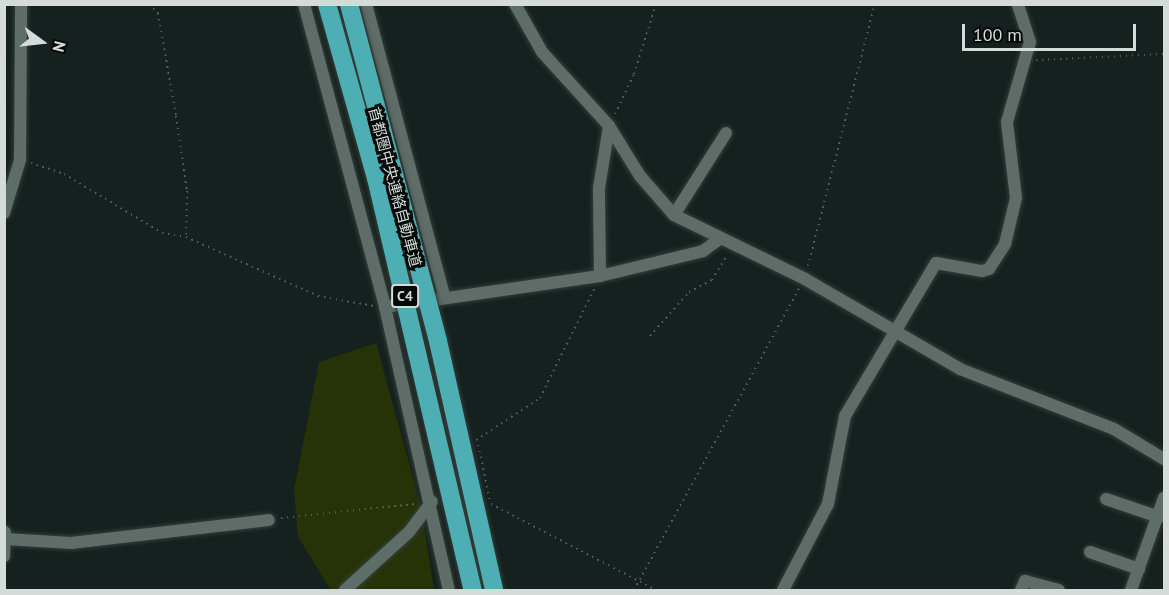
<!DOCTYPE html>
<html>
<head>
<meta charset="utf-8">
<style>
  body { margin:0 }
  #map { position:relative; width:1169px; height:595px; overflow:hidden; background:#15211e; font-family:"PT Sans","Noto Sans JP",sans-serif }
  div>[style] { position:absolute }
  .green>* { inset:0; background:#263307 }
  .path>* { height:2px; margin-top:-1px; transform-origin:0; background:repeating-linear-gradient(90deg,#535e5b 0 1.5px,transparent 0 6px) }
  .roads { filter:drop-shadow(0 0 2px #343d3a) drop-shadow(0 0 2px #343d3a) }
  .minor>* { height:12px; margin:-6px; padding:0 6px; transform-origin:6px; border-radius:6px; background:#5e6d68 }
  .bridges { filter:drop-shadow(0 0 2px #343d3a) drop-shadow(0 0 2px #343d3a) }
  .highway-bridge>* { height:18px; margin:-9px; padding:0 9px; transform-origin:9px; border-radius:9px; background:#4dafb4 }
  span { translate:-50% -50%; white-space:nowrap; text-align:center; line-height:1.15; -webkit-text-stroke:6px #050a08; paint-order:stroke }
  .shield-label span { padding:2px 4px; background:#050a08; border:2px solid; border-radius:4px; -webkit-text-stroke-width:0 }
  .shield-label { font-size:14px; color:#d3dcd9; font-weight:700 }
  .street-label { font-size:15px; color:#d3dcd9 }
  .frame { position:absolute; inset:0; border:6px solid #d3dcd9; pointer-events:none }
  .north { position:absolute; left:12px; top:12px; width:60px; height:60px; -webkit-text-stroke:4px #050a08; paint-order:stroke; rotate:105deg; font-size:16px; font-weight:700; line-height:24px; text-align:center; color:#d3dcd9 }
  .north::after { content:''; display:block; margin:auto; width:21px; height:27px; background:#d3dcd9; clip-path:polygon(50% 0,100% 100%,50% 72%,0 100%) }
  .scale { position:absolute; left:962px; top:24px; width:174px; height:27px; box-sizing:border-box; border:3px solid #d3dcd9; border-top:0; padding-left:8px; font-size:18px; line-height:21px; white-space:nowrap; color:#d3dcd9; -webkit-text-stroke:4px #050a08; paint-order:stroke }
</style>
</head>
<body>
<div id="map">
  <div class="green">
    <div style="clip-path:polygon(376px 343px,421px 507px,434px 590px,331px 590px,298px 537px,294px 490px,319px 362px)"></div>
  </div>
  <div class="path">
    <div style="left:149px;top:4px;width:13px;rotate:45deg"></div>
    <div style="left:158px;top:13px;width:105px;rotate:80.1deg"></div>
    <div style="left:176px;top:116px;width:76px;rotate:81.7deg"></div>
    <div style="left:187px;top:191px;width:45px;rotate:91.3deg"></div>
    <div style="left:1036px;top:60px;width:128px;rotate:-2.7deg"></div>
    <div style="left:615px;top:114px;width:44px;rotate:-64.6deg"></div>
    <div style="left:634px;top:74px;width:73px;rotate:-72.6deg"></div>
    <div style="left:31px;top:163px;width:35px;rotate:18deg"></div>
    <div style="left:64px;top:174px;width:114px;rotate:31deg"></div>
    <div style="left:162px;top:233px;width:24px;rotate:9deg"></div>
    <div style="left:186px;top:237px;width:145px;rotate:24.1deg"></div>
    <div style="left:318px;top:296px;width:57px;rotate:10.1deg"></div>
    <div style="left:808px;top:266px;width:270px;rotate:-75.7deg"></div>
    <div style="left:650px;top:336px;width:59px;rotate:-48.4deg"></div>
    <div style="left:689px;top:292px;width:26px;rotate:-28deg"></div>
    <div style="left:712px;top:280px;width:29px;rotate:-59deg"></div>
    <div style="left:477px;top:439px;width:63px;rotate:78.2deg"></div>
    <div style="left:476px;top:440px;width:77px;rotate:-33.3deg"></div>
    <div style="left:540px;top:398px;width:122px;rotate:-63.6deg"></div>
    <div style="left:491px;top:504px;width:186px;rotate:27.5deg"></div>
    <div style="left:281px;top:518px;width:135px;rotate:-6deg"></div>
    <div style="left:634px;top:590px;width:344px;rotate:-61.3deg"></div>
  </div>
  <div class="roads">
    <div class="minor">
      <div style="left:304px;top:4px;width:314px;rotate:75deg"></div>
      <div style="left:385px;top:307px;width:290px;rotate:77.3deg"></div>
      <div style="left:366px;top:4px;width:302px;rotate:75deg"></div>
      <div style="left:515px;top:4px;width:55px;rotate:60.6deg"></div>
      <div style="left:542px;top:52px;width:100px;rotate:47.8deg"></div>
      <div style="left:609px;top:126px;width:59px;rotate:58.2deg"></div>
      <div style="left:640px;top:176px;width:52px;rotate:48.9deg"></div>
      <div style="left:674px;top:215px;width:146px;rotate:26deg"></div>
      <div style="left:805px;top:279px;width:179px;rotate:30.1deg"></div>
      <div style="left:960px;top:369px;width:165px;rotate:21.3deg"></div>
      <div style="left:1114px;top:429px;width:58px;rotate:31deg"></div>
      <div style="left:4px;top:213px;width:55px;rotate:-73.2deg"></div>
      <div style="left:20px;top:160px;width:156px;rotate:-89.6deg"></div>
      <div style="left:674px;top:215px;width:97px;rotate:-57.6deg"></div>
      <div style="left:600px;top:276px;width:88px;rotate:-90.7deg"></div>
      <div style="left:599px;top:188px;width:63px;rotate:-80.8deg"></div>
      <div style="left:385px;top:307px;width:217px;rotate:-8.2deg"></div>
      <div style="left:600px;top:276px;width:106px;rotate:-13.6deg"></div>
      <div style="left:703px;top:251px;width:19px;rotate:-36deg"></div>
      <div style="left:1106px;top:499px;width:56px;rotate:18.8deg"></div>
      <div style="left:6px;top:539px;width:65px;rotate:3.5deg"></div>
      <div style="left:71px;top:543px;width:199px;rotate:-6.6deg"></div>
      <div style="left:1090px;top:552px;width:52px;rotate:19.1deg"></div>
      <div style="left:4px;top:556px;width:24px;rotate:-88deg"></div>
      <div style="left:345px;top:590px;width:86px;rotate:-42.2deg"></div>
      <div style="left:409px;top:532px;width:38px;rotate:-53deg"></div>
      <div style="left:783px;top:590px;width:97px;rotate:-62.4deg"></div>
      <div style="left:828px;top:504px;width:90px;rotate:-79.1deg"></div>
      <div style="left:845px;top:416px;width:178px;rotate:-59.3deg"></div>
      <div style="left:936px;top:263px;width:47px;rotate:9.9deg"></div>
      <div style="left:982px;top:271px;width:7px;rotate:-16deg"></div>
      <div style="left:989px;top:269px;width:30px;rotate:-57deg"></div>
      <div style="left:1005px;top:244px;width:47px;rotate:-76.6deg"></div>
      <div style="left:1016px;top:198px;width:77px;rotate:-96.8deg"></div>
      <div style="left:1007px;top:122px;width:83px;rotate:-74deg"></div>
      <div style="left:1030px;top:42px;width:40px;rotate:-108deg"></div>
      <div style="left:1021px;top:590px;width:10px;rotate:-66deg"></div>
      <div style="left:1025px;top:581px;width:35px;rotate:15deg"></div>
      <div style="left:1131px;top:590px;width:98px;rotate:-70.3deg"></div>
    </div>
  </div>
  <div class="bridges">
    <div class="highway-bridge">
      <div style="left:327px;top:4px;width:181px;rotate:74.3deg"></div>
      <div style="left:376px;top:178px;width:423px;rotate:76.8deg"></div>
      <div style="left:349px;top:4px;width:349px;rotate:75.2deg"></div>
      <div style="left:438px;top:341px;width:255px;rotate:77.3deg"></div>
    </div>
  </div>
  <div class="shield-label">
    <span style="left:405px;top:296px">C4</span>
  </div>
  <div class="street-label">
    <span style="left:395px;top:187px;rotate:75deg">首都圏中央連絡自動車道</span>
  </div>
  <div class="frame"></div>
  <div class="north">N</div>
  <div class="scale">100 m</div>
</div>
</body>
</html>
